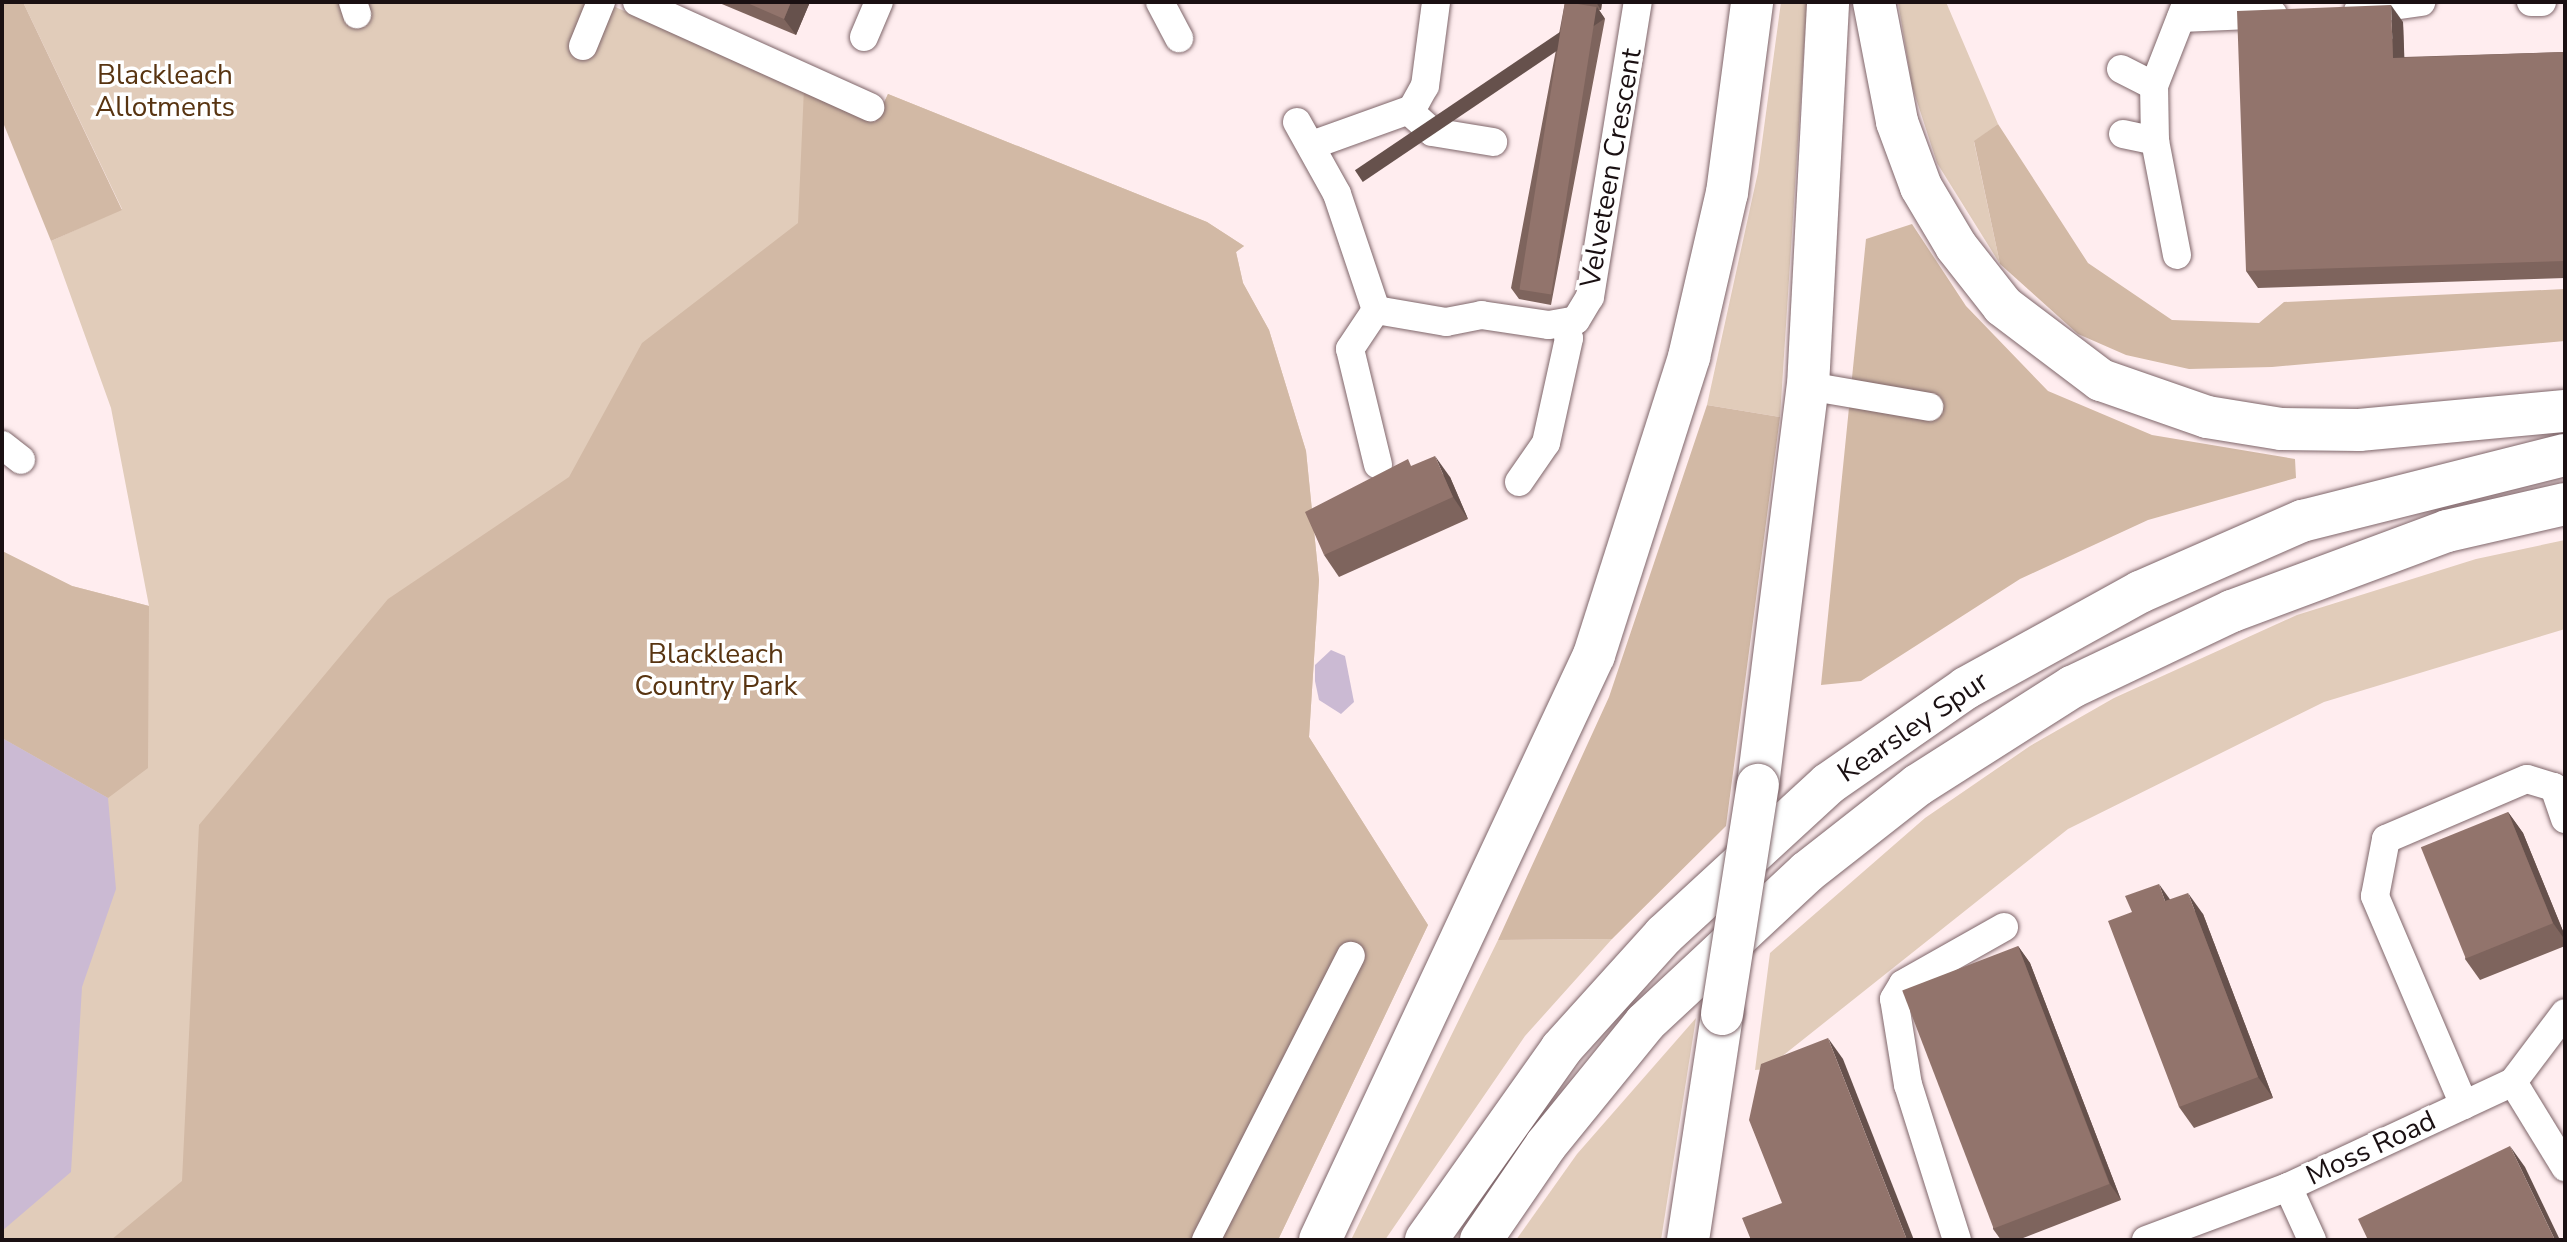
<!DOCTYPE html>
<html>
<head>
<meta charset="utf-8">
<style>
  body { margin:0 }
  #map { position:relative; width:2567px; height:1242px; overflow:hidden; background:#ffedef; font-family:"Nunito Sans",sans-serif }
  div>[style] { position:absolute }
  .green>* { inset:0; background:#e1ccba }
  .forest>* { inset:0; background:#d2b9a5 }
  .water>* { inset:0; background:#cbbad3 }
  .roads { filter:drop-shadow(0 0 2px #7f666a) drop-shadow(0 0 2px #7f666a) }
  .minor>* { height:28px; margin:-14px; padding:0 14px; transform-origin:14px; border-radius:14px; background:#fff }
  .highway>* { height:42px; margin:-21px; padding:0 21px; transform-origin:21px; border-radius:21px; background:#fff }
  .bridges { filter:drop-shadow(0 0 2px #7f666a) drop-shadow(0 0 2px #7f666a) }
  .highway-bridge>* { height:42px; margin:-21px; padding:0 21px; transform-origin:21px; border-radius:21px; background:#fff }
  .wall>* { inset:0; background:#7e645d }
  .shaded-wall>* { inset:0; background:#66514c; transform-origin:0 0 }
  .building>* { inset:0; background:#92746c; transform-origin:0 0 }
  span { translate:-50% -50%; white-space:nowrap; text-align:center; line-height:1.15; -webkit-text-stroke:7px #fff; paint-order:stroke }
  .park-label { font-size:28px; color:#583411 }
  .street-label { font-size:28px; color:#1a1012 }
  .frame { position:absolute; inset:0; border:4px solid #1a1012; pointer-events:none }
</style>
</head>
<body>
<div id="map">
  <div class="green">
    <div style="clip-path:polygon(23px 2px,604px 2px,875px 122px,888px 94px,1207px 222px,1244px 246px,1236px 252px,1243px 283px,1269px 330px,1306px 451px,1319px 580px,1309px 737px,1428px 925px,1278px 1240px,2px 1240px,2px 551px,72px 586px,149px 606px,111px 408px,51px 241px,122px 209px)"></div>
    <div style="clip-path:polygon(1781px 2px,1807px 2px,1780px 417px,1707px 405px,1758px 172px)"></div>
    <div style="clip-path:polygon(1898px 2px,1946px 2px,1998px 124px,1974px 142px,2000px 264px,1937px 163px,1912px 86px)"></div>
    <div style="clip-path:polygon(2565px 540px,2565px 629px,2324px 702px,2068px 829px,1766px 1069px,1755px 1070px,1770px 953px,1925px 818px,2030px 746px,2114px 698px,2297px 615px,2476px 559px)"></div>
    <div style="clip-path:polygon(1612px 939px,1525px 1036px,1385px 1240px,1351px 1240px,1498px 940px)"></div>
    <div style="clip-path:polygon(1696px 1018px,1661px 1240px,1516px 1240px,1577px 1154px)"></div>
  </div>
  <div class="forest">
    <div style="clip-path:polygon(2px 2px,23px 2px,122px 210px,51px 241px,2px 120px)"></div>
    <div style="clip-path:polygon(804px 88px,875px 122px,888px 94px,1207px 222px,1244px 246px,1236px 252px,1243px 283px,1269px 330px,1306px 451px,1319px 580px,1309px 737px,1428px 925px,1278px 1240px,111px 1240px,182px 1181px,199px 825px,388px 599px,569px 477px,642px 343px,798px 223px)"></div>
    <div style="clip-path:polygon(1998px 124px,2088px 263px,2172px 320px,2259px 323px,2284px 302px,2565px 289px,2565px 341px,2272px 367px,2189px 369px,2126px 355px,2078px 334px,2000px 264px,1974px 141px)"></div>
    <div style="clip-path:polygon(1912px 224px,1966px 306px,2048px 391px,2152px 435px,2295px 459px,2296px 478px,2148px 520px,2020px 579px,1861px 681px,1821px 685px,1866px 239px)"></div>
    <div style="clip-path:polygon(1707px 405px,1780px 417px,1726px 826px,1612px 939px,1498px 940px,1609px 697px)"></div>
    <div style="clip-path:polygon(2px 551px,72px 586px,149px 606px,148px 768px,108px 798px,2px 738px)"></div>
  </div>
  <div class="water">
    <div style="clip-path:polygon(1331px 650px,1345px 656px,1354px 702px,1341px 714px,1319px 700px,1315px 681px,1315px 665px)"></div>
    <div style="clip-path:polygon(2px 738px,108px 798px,116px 889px,82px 987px,71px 1172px,2px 1231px)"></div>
  </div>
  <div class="roads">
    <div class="minor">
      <div style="left:353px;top:2px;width:13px;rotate:72deg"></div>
      <div style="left:637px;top:2px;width:256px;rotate:24.3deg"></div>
      <div style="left:1160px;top:2px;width:41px;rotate:62.2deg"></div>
      <div style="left:2531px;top:2px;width:11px"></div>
      <div style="left:2358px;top:11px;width:64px;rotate:-8.1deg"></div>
      <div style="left:2181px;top:18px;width:92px;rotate:-2.5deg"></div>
      <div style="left:864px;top:37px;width:38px;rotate:-67deg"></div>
      <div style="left:583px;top:46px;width:48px;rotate:-67.8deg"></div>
      <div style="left:2121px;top:69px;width:37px;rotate:27deg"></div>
      <div style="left:1409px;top:111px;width:31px;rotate:42deg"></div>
      <div style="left:1432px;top:132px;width:62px;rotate:9.3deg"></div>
      <div style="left:1297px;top:122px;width:82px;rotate:60.9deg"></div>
      <div style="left:1337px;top:194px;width:122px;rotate:71.4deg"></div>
      <div style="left:1376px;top:310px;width:47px;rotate:123.7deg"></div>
      <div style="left:1350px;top:349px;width:119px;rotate:76.4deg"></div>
      <div style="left:2123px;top:134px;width:33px;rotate:12deg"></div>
      <div style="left:1312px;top:145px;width:106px;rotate:-19.8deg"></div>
      <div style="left:1412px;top:109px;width:26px;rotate:-61deg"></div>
      <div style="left:1425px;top:86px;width:85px;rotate:-82.5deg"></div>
      <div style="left:2177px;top:255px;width:116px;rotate:-100.9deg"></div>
      <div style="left:2155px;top:141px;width:55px;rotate:-91deg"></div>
      <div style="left:2154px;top:86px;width:90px;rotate:-68.6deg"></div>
      <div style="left:1376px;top:310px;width:71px;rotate:9.7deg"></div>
      <div style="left:1446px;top:322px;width:36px;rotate:-11deg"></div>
      <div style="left:1481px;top:315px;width:69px;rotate:8.4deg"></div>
      <div style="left:1549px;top:325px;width:27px;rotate:-10deg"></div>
      <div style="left:1576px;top:320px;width:27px;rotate:-59deg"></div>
      <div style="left:1590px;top:297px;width:299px;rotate:-80.8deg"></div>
      <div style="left:1808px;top:386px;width:123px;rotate:9.8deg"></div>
      <div style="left:2px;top:445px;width:24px;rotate:38deg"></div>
      <div style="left:1519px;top:482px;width:47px;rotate:-55.3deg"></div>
      <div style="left:1546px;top:443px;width:107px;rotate:-77.6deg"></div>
      <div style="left:1569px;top:338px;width:14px;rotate:-111deg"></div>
      <div style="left:2513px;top:1082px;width:100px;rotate:58.5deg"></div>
      <div style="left:2464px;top:1105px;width:227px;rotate:-113.1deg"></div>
      <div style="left:2375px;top:896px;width:58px;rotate:-79.1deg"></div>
      <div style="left:2386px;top:839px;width:153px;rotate:-23.1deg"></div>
      <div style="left:2527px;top:779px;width:28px;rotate:17deg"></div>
      <div style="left:2554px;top:787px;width:34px;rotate:71deg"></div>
      <div style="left:2288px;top:1187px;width:58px;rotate:65.6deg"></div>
      <div style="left:1206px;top:1240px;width:319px;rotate:-63deg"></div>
      <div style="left:1957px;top:1240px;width:163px;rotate:-107.5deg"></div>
      <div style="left:1908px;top:1085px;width:87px;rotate:-99.2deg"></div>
      <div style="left:1894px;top:999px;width:17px;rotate:-59deg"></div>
      <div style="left:1903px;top:984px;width:116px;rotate:-29.4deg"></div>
      <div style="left:2146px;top:1240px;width:152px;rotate:-20.5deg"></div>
      <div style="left:2288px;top:1187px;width:248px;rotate:-25deg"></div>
      <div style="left:2513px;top:1082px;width:86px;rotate:-53deg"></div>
    </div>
    <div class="highway">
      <div style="left:1874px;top:2px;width:122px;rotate:79.1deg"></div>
      <div style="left:1897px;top:122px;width:69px;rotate:69.7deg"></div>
      <div style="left:1921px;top:187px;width:69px;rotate:59.3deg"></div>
      <div style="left:1956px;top:246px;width:76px;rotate:51.9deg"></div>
      <div style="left:2003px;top:306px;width:123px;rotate:37.1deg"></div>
      <div style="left:2101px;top:380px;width:112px;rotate:19.2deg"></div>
      <div style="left:2207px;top:417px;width:75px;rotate:9.2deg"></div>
      <div style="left:2281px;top:429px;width:78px;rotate:0.7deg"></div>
      <div style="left:2359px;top:430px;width:207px;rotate:-5.3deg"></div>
      <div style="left:1758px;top:785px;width:402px;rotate:-82.9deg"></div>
      <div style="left:1808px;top:386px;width:385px;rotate:-87deg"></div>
      <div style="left:1320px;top:1240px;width:646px;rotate:-64.9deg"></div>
      <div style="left:1594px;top:655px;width:313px;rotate:-72.3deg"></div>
      <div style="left:1689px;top:357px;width:168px;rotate:-77deg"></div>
      <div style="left:1727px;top:193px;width:193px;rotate:-82.5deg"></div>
      <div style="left:1426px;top:1240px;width:234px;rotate:-54.7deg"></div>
      <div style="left:1561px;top:1049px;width:154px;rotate:-47.9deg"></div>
      <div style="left:1664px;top:935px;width:223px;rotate:-42.6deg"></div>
      <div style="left:1828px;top:784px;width:168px;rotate:-34.8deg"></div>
      <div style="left:1966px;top:688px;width:199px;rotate:-28.9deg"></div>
      <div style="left:2140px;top:592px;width:177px;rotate:-23.7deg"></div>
      <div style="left:2302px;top:521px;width:271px;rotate:-14.1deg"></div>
      <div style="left:1481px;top:1240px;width:115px;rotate:-55.6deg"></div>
      <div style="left:1546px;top:1145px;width:157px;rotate:-50.9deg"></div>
      <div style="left:1645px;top:1023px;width:221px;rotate:-43deg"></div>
      <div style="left:1807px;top:872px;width:141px;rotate:-38.1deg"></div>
      <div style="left:1918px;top:785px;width:183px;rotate:-32.5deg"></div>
      <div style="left:2072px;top:687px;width:177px;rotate:-25.4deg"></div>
      <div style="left:2232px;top:611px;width:229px;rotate:-20.4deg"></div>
      <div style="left:2447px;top:531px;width:121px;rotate:-12.9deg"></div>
      <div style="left:1688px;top:1240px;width:229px;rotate:-81.4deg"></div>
    </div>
  </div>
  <div class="bridges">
    <div class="highway-bridge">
      <div style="left:1722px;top:1014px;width:232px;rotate:-81.1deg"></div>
    </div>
  </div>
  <div class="wall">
    <div style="clip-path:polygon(717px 2px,810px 2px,796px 35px)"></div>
    <div style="clip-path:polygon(1565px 2px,1602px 2px,1601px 10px,1599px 10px,1605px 19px,1551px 305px,1519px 299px,1511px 288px)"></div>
    <div style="clip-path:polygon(2403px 22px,2404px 57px,2565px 52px,2565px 278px,2258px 288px,2246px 271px)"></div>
    <div style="clip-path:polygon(1413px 466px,1450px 477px,1468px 519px,1339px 577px,1324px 555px)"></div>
    <div style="clip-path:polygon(2508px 812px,2523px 833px,2565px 936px,2565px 946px,2480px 980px,2465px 959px)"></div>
    <div style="clip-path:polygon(2170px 900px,2203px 914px,2273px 1098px,2194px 1128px,2179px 1107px)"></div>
    <div style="clip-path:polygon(2018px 946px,2030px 963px,2121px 1200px,2018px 1240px,2001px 1240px,1993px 1229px)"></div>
  </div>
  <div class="shaded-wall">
    <div style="clip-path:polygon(791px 2px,810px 2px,796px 35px,784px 19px)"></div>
    <div style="clip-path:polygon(1596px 2px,1602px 2px,1601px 10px)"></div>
    <div style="clip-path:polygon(2391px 5px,2403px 22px,2405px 74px,2393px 58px)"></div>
    <div style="left:1597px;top:7px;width:14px;height:292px;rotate:56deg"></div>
    <div style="clip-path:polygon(1435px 456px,1450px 477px,1468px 519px,1453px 497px)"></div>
    <div style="clip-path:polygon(2508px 812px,2523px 833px,2565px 936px,2565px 940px,2553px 923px)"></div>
    <div style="clip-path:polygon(2159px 884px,2174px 905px,2165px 901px)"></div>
    <div style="clip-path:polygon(2188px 893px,2203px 914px,2273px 1098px,2258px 1077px)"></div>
    <div style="clip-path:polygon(2018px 946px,2030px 963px,2121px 1200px,2110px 1184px)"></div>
    <div style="clip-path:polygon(1828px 1038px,1843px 1059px,1914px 1240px,1907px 1240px)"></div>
    <div style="clip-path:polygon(2510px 1146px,2525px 1167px,2560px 1240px,2555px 1240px)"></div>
  </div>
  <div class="building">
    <div style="clip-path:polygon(745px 2px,791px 2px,784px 19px)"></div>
    <div style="left:1565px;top:2px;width:32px;height:291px;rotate:9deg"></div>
    <div style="clip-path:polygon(2391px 5px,2393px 58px,2565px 52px,2565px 261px,2246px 271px,2237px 11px)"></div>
    <div style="clip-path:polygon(1435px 456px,1453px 497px,1324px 555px,1305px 512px,1408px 459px,1411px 466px)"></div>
    <div style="left:2508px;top:812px;width:120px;height:94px;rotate:68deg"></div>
    <div style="clip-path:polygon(2159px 884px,2165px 901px,2188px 893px,2258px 1077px,2179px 1107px,2108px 921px,2132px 912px,2125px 896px)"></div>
    <div style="left:2018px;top:946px;width:255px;height:124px;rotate:69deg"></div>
    <div style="clip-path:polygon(1828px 1038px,1907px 1240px,1751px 1240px,1742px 1218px,1782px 1203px,1749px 1120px,1761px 1064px)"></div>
    <div style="clip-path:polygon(2510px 1146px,2555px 1240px,2368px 1240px,2358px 1219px)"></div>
  </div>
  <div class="park-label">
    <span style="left:165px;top:91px">Blackleach<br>Allotments</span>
    <span style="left:716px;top:670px">Blackleach<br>Country Park</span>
  </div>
  <div class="street-label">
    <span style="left:1611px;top:168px;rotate:-80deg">Velveteen Crescent</span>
    <span style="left:1913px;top:727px;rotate:-34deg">Kearsley Spur</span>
    <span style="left:2371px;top:1148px;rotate:-25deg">Moss Road</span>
  </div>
  <div class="frame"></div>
</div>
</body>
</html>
